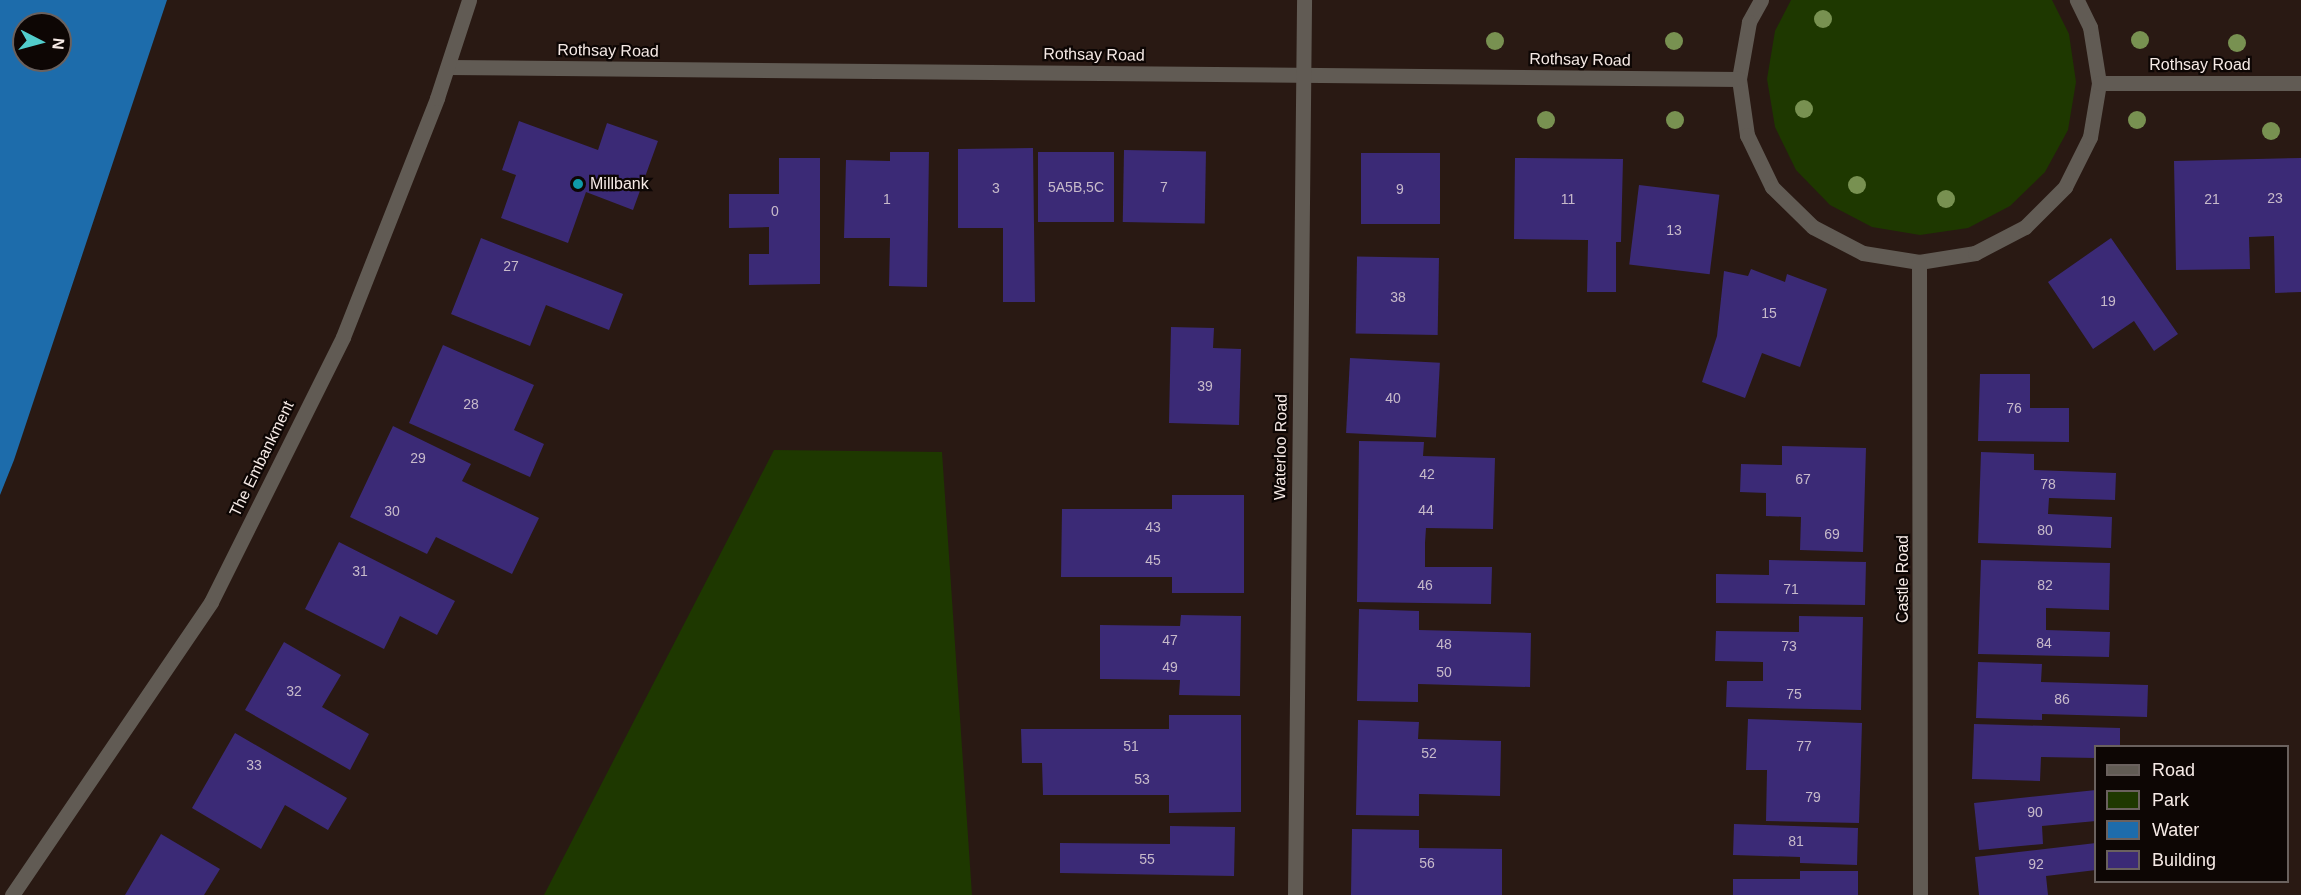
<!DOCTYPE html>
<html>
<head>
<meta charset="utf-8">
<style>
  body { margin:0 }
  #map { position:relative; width:2301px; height:895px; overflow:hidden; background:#291913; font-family:Arial,sans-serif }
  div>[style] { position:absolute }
  .green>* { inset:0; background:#1e3800 }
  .water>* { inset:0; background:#1d6cab }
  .building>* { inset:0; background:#3b2a76; transform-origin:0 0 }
  .minor>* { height:15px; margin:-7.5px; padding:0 7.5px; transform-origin:7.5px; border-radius:7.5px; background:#615b54 }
  .trees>* { width:18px; height:18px; margin:-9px; border-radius:50%; background:#789151 }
  .dots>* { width:16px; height:16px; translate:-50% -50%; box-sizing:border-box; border:3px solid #0d0604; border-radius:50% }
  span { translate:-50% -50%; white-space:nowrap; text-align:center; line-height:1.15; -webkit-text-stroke:4.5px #0d0604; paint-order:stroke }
  .number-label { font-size:14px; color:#c7baca }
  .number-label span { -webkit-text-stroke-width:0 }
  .street-label { font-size:16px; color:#f6eae6 }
  .poi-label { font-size:16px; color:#f6eae6 }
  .left { translate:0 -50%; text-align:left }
  .legend { position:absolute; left:2094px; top:745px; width:195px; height:138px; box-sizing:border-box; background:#0d0604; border:2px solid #6a615e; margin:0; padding:8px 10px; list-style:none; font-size:18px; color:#f6eae6 }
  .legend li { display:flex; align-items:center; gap:12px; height:30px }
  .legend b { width:30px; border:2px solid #6a615e }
  .north { position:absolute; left:12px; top:12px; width:60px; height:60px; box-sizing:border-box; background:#0d0604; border:2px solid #6a615e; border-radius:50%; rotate:96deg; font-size:16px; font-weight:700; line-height:24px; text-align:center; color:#f6eae6 }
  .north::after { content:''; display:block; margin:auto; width:21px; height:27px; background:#52cdcc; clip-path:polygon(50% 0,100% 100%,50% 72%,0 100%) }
</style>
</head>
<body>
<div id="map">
  <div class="green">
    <div style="clip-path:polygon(1791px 0,2052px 0,2069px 34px,2076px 82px,2068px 130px,2045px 172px,2010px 206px,1968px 228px,1920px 235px,1872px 227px,1830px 205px,1796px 170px,1775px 127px,1767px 79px,1775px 31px)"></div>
    <div style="clip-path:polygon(774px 450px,942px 452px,972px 895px,544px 895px)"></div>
  </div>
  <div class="water">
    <div style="clip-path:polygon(evenodd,0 0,167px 0,14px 460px,0 495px,0 0,24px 24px,60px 24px,60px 60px,24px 60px,24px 24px)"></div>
  </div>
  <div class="building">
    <div style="clip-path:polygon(519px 121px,598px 150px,607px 123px,658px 141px,633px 210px,586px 192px,568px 243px,501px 218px,516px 175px,502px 170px)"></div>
    <div style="clip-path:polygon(1033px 148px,1035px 302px,1003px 302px,1003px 228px,958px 228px,958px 149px)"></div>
    <div style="left:1124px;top:150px;width:82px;height:72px;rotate:1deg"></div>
    <div style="clip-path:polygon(890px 152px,929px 152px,927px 287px,889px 286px,890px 238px,844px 238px,846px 160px,890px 161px)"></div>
    <div style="left:1038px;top:152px;width:76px;height:70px"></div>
    <div style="left:1361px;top:153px;width:79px;height:71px"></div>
    <div style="clip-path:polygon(779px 158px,820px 158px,820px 284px,749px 285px,749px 254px,769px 254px,769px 227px,729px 228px,729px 194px,779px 194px)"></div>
    <div style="clip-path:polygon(1515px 158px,1623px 159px,1621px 242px,1616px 242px,1616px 292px,1587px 292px,1588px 240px,1514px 239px)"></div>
    <div style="clip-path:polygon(2301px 158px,2301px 292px,2275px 293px,2274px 236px,2249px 237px,2250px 269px,2176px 270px,2174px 161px)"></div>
    <div style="left:1639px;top:185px;width:81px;height:80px;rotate:7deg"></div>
    <div style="clip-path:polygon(481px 238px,623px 294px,609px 330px,546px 305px,530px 346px,451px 314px)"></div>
    <div style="clip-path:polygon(2111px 238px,2178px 334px,2154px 351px,2134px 321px,2093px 349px,2048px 282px)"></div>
    <div style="left:1439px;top:258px;width:77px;height:82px;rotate:91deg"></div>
    <div style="clip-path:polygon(1751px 269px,1785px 282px,1787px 274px,1827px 289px,1800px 367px,1762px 353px,1745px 398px,1702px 382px,1717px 336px,1724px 271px,1748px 276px)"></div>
    <div style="clip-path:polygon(1171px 327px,1214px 328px,1213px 348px,1241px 349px,1239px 425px,1169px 423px)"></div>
    <div style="clip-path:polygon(443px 345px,534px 385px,514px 430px,544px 444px,530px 477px,409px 423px)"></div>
    <div style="left:1350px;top:358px;width:90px;height:75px;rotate:3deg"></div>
    <div style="clip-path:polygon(1980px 374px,2030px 374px,2030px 408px,2069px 408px,2069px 442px,1978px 441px)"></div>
    <div style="clip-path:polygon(393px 426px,471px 464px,462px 481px,539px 518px,512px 574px,436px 537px,427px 554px,350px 517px)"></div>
    <div style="clip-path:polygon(1359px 441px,1424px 442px,1423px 456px,1495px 458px,1493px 529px,1426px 528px,1425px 543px,1425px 567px,1492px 567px,1491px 604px,1357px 602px)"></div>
    <div style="clip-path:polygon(1782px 446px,1866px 448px,1863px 552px,1800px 550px,1801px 517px,1766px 516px,1766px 493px,1740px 492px,1741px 464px,1782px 465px)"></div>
    <div style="clip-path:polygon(1981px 452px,2034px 454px,2034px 470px,2116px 473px,2115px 500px,2049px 498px,2048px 514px,2112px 517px,2111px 548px,1978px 543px)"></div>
    <div style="clip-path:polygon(1172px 495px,1244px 495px,1244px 593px,1172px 593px,1172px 577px,1061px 577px,1062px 509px,1172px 509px)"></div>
    <div style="clip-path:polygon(339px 542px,455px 601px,437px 635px,400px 616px,384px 649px,305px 609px)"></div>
    <div style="clip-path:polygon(1769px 560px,1866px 562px,1865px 605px,1716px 603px,1716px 574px,1769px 575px)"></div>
    <div style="clip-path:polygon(1981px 560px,2110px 563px,2109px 610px,2046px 608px,2046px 630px,2110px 632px,2109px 657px,1978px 654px)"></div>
    <div style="clip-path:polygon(1359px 609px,1419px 611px,1419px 630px,1531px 633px,1530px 687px,1418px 684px,1418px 702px,1357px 701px)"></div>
    <div style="clip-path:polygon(1181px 615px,1241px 616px,1240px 696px,1179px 695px,1180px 680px,1100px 679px,1100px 625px,1180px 626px)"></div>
    <div style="clip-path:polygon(1799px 616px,1863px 617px,1861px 710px,1726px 707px,1727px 681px,1763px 681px,1763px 662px,1715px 661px,1716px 631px,1799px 632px)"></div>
    <div style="clip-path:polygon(284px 642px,341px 675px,322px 707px,369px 734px,350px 770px,245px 710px)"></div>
    <div style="clip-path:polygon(1978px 662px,2042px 664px,2041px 682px,2148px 685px,2147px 717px,2042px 714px,2042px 720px,1976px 718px)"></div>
    <div style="clip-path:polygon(1169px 715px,1241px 715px,1241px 812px,1169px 813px,1169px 795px,1043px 795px,1042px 763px,1022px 763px,1021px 729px,1169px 729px)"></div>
    <div style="clip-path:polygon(1748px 719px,1862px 723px,1859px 823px,1766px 821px,1767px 770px,1746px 770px)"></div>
    <div style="clip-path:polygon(1358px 720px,1419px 722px,1418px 739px,1501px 741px,1500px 796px,1419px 794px,1419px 816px,1356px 815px)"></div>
    <div style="clip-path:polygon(1974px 724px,2120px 728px,2120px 746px,2096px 746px,2096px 758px,2041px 757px,2040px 781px,1972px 779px)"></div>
    <div style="clip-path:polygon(235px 733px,347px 798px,328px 830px,285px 805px,261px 849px,192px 808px)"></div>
    <div style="clip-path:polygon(2096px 790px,2096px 821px,2042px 826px,2043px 844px,1979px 850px,1974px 803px)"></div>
    <div style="clip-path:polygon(1734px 824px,1858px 828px,1857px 865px,1800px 863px,1800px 857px,1733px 855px)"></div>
    <div style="clip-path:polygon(1170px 826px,1235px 827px,1234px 876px,1060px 873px,1060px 843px,1170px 844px)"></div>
    <div style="clip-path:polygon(1352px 829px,1419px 830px,1419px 848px,1502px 849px,1502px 895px,1351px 895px)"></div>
    <div style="clip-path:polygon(161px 834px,220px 869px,204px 895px,125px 895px)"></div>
    <div style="clip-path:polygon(2096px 843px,2096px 870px,2046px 876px,2048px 895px,1979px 895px,1975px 857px)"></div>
    <div style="clip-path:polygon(1800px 871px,1858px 871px,1858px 895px,1733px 895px,1733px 879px,1800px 879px)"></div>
  </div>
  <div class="minor">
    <div style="left:1761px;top:0;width:25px;rotate:119deg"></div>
    <div style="left:1749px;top:22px;width:58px;rotate:100deg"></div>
    <div style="left:1739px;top:79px;width:57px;rotate:81.9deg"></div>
    <div style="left:1747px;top:135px;width:58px;rotate:64.3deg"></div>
    <div style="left:1772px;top:187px;width:57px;rotate:44.3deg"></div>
    <div style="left:1813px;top:227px;width:56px;rotate:27.5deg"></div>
    <div style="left:1863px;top:253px;width:57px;rotate:9.1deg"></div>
    <div style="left:1919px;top:262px;width:57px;rotate:-9.1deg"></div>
    <div style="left:1975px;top:253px;width:56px;rotate:-27.5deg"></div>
    <div style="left:2025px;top:227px;width:57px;rotate:-45deg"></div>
    <div style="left:2065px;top:187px;width:56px;rotate:-63.4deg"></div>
    <div style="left:2090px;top:137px;width:55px;rotate:-80.5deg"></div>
    <div style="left:2099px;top:83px;width:57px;rotate:-99.1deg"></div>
    <div style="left:2090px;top:27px;width:30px;rotate:-116deg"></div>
    <div style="left:448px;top:67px;width:1291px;rotate:0.53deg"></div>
    <div style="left:2099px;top:83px;width:202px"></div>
    <div style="left:1919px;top:262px;width:633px;rotate:89.91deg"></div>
    <div style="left:12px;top:895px;width:354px;rotate:-55.8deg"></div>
    <div style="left:211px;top:602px;width:296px;rotate:-63.5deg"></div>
    <div style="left:343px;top:337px;width:257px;rotate:-68.5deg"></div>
    <div style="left:437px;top:98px;width:103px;rotate:-71.9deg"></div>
    <div style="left:1295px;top:895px;width:895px;rotate:-89.42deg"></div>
  </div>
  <div class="trees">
    <div style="left:1823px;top:19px"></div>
    <div style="left:2140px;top:40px"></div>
    <div style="left:1495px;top:41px"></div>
    <div style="left:1674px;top:41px"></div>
    <div style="left:2237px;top:43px"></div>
    <div style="left:1804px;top:109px"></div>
    <div style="left:1546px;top:120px"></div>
    <div style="left:1675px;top:120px"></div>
    <div style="left:2137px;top:120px"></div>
    <div style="left:2271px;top:131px"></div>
    <div style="left:1857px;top:185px"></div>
    <div style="left:1946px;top:199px"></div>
  </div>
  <div class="dots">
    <div style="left:578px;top:184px;background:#0f9aa8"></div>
  </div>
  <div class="number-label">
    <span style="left:1076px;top:187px">5A5B,5C</span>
    <span style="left:1164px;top:187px">7</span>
    <span style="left:996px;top:188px">3</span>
    <span style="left:1400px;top:189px">9</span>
    <span style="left:2275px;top:198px">23</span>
    <span style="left:887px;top:199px">1</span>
    <span style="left:1568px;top:199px">11</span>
    <span style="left:2212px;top:199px">21</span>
    <span style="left:775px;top:211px">0</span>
    <span style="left:1674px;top:230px">13</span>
    <span style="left:511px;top:266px">27</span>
    <span style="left:1398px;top:297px">38</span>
    <span style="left:2108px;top:301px">19</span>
    <span style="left:1769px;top:313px">15</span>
    <span style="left:1205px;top:386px">39</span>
    <span style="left:1393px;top:398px">40</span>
    <span style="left:471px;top:404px">28</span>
    <span style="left:2014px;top:408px">76</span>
    <span style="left:418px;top:458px">29</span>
    <span style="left:1427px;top:474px">42</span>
    <span style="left:1803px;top:479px">67</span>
    <span style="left:2048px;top:484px">78</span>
    <span style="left:1426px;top:510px">44</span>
    <span style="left:392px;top:511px">30</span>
    <span style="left:1153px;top:527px">43</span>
    <span style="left:2045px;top:530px">80</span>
    <span style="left:1832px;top:534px">69</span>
    <span style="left:1153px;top:560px">45</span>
    <span style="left:360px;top:571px">31</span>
    <span style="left:1425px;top:585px">46</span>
    <span style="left:2045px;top:585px">82</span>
    <span style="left:1791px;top:589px">71</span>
    <span style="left:1170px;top:640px">47</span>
    <span style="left:2044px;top:643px">84</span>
    <span style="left:1444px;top:644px">48</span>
    <span style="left:1789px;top:646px">73</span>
    <span style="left:1170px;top:667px">49</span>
    <span style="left:1444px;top:672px">50</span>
    <span style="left:294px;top:691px">32</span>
    <span style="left:1794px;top:694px">75</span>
    <span style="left:2062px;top:699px">86</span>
    <span style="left:1131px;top:746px">51</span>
    <span style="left:1804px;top:746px">77</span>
    <span style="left:1429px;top:753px">52</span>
    <span style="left:254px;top:765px">33</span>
    <span style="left:1142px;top:779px">53</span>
    <span style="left:1813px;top:797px">79</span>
    <span style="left:2035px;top:812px">90</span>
    <span style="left:1796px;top:841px">81</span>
    <span style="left:1147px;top:859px">55</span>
    <span style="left:1427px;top:863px">56</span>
    <span style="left:2036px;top:864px">92</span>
  </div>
  <div class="street-label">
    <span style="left:608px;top:51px;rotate:1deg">Rothsay Road</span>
    <span style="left:1094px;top:55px;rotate:1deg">Rothsay Road</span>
    <span style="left:1580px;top:60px;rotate:1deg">Rothsay Road</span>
    <span style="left:2200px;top:65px">Rothsay Road</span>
    <span style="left:1281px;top:447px;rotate:-89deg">Waterloo Road</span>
    <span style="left:262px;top:459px;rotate:-64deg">The Embankment</span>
    <span style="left:1903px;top:579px;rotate:-90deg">Castle Road</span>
  </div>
  <div class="poi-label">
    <span class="left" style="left:590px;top:184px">Millbank</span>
  </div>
  <ul class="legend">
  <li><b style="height:8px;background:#615b54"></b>Road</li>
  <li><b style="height:16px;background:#1e3800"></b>Park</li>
  <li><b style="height:16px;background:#1d6cab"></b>Water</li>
  <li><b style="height:16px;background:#3b2a76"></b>Building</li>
  </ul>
  <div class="north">N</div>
</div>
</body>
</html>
